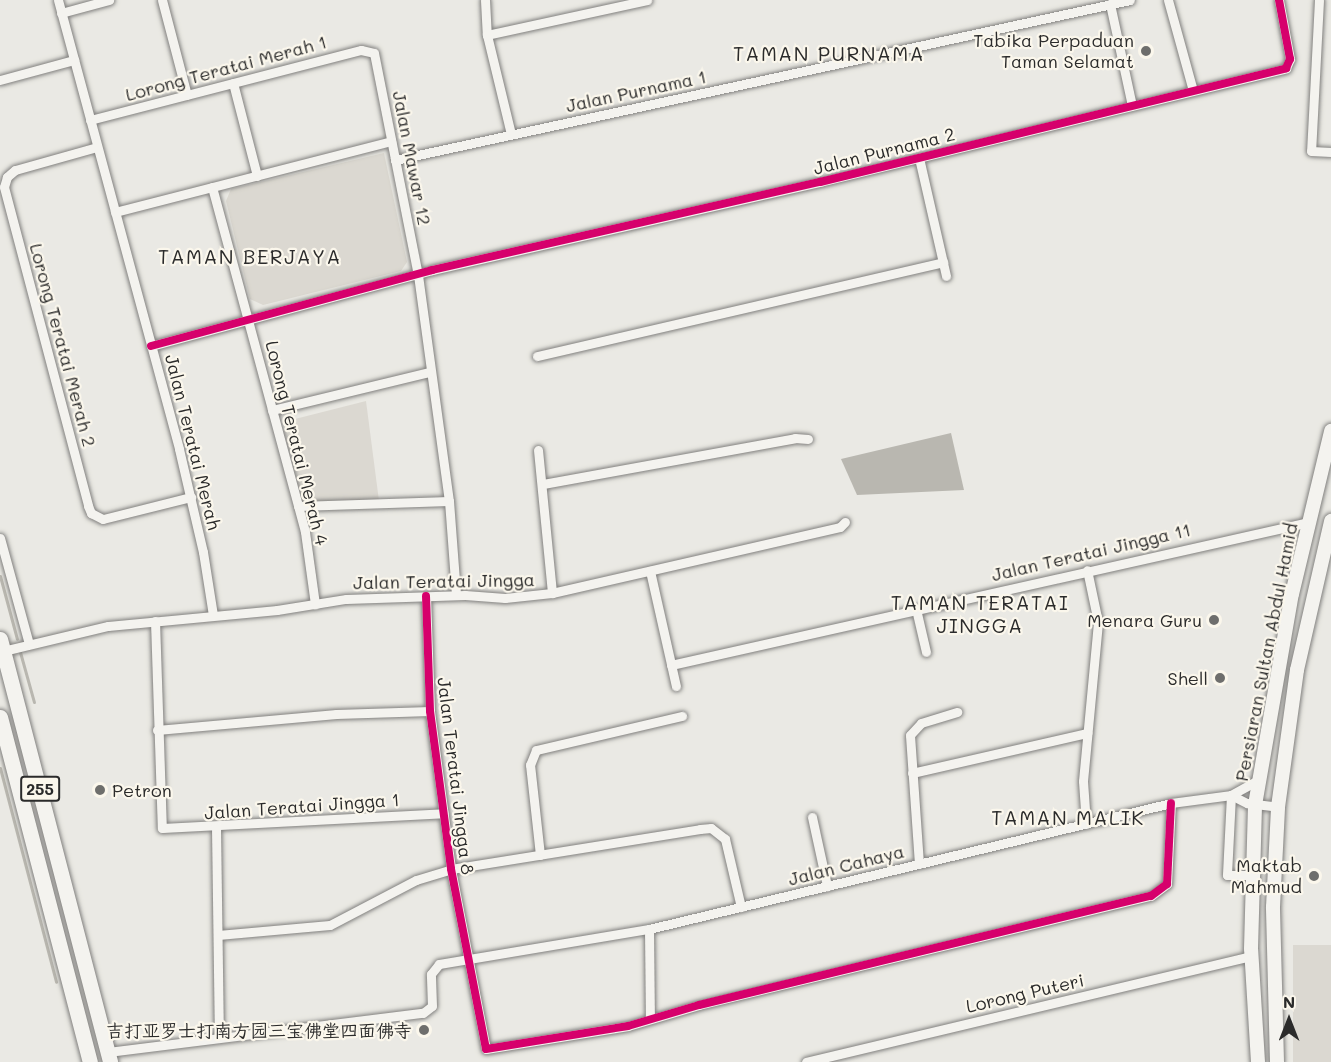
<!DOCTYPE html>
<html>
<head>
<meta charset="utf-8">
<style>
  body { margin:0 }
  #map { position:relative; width:1331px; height:1062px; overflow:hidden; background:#eae9e4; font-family:Mali,"LXGW WenKai TC",sans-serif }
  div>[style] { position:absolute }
  .green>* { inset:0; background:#dbd8d1; transform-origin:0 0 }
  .water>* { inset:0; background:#b9b7b0 }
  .stream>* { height:3px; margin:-1.5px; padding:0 1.5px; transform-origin:1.5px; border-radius:1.5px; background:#b9b7b0 }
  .roads { filter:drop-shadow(0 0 2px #81807e) drop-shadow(0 0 2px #81807e) }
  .minor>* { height:9px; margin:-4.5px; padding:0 4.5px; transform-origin:4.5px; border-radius:4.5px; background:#f4f3ef }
  .secondary>* { height:14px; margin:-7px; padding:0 7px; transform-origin:7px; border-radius:7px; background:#f4f3ef }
  .primary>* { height:15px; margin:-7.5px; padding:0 7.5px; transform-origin:7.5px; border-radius:7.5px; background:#f4f3ef }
  .cycleway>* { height:8px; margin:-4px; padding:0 4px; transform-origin:4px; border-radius:4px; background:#d6006c }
  .dots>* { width:16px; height:16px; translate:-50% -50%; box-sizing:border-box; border:3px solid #fbf7ec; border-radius:50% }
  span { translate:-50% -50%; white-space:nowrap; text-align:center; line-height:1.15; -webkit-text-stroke:4.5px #fbf7ec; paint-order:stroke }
  .shield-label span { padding:2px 4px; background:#fbf7ec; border:2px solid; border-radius:4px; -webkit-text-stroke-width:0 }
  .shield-label { font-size:16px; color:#2b2b2b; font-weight:700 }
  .poi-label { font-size:18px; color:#2b2b2b }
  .right { translate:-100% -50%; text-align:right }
  .left { translate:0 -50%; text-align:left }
  .street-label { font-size:18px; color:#2b2b2b }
  .neighbourhood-label { font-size:20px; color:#2b2b2b; letter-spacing:1.5px }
  .north { position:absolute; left:1259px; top:990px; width:60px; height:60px; -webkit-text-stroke:4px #fbf7ec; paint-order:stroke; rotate:0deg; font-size:16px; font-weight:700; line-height:24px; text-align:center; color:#2b2b2b }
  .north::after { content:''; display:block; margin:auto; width:21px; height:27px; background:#2b2b2b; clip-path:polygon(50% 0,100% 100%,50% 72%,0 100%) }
</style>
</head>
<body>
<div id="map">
  <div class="green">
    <div style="clip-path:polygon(384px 153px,407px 262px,401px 271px,263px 305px,250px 299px,226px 201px,231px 189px)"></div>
    <div style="clip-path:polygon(366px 401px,379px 501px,302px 503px,282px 433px,291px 420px)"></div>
    <div style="left:1331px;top:945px;width:117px;height:38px;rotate:90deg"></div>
  </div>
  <div class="water">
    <div style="clip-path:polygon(951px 433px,964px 490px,857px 495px,841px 459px)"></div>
  </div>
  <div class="stream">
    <div style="left:0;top:576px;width:65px;rotate:74.9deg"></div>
    <div style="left:20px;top:652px;width:52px;rotate:74.4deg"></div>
    <div style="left:0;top:768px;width:221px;rotate:75.3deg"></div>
  </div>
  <div class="roads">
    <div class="minor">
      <div style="left:58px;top:0;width:465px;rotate:74.9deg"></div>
      <div style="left:179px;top:449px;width:106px;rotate:76.9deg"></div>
      <div style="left:203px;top:552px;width:64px;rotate:81deg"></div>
      <div style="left:162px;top:0;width:98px;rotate:75.3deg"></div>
      <div style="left:485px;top:0;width:35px;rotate:87deg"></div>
      <div style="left:487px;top:35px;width:102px;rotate:76.4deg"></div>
      <div style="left:1168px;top:0;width:94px;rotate:74.6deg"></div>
      <div style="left:1319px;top:0;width:151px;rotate:93deg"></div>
      <div style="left:1311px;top:151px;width:20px;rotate:3deg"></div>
      <div style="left:1110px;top:4px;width:104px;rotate:77.8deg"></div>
      <div style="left:61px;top:13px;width:50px;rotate:-15.2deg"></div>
      <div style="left:487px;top:35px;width:164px;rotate:-12.3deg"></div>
      <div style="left:0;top:80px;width:77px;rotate:-15.1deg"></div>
      <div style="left:233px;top:83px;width:96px;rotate:75.5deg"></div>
      <div style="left:90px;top:120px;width:280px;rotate:-14.5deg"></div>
      <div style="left:361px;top:50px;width:13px;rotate:13deg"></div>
      <div style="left:374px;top:53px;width:226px;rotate:78.8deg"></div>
      <div style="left:418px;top:275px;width:228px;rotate:82.2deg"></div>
      <div style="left:449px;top:501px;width:94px;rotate:85.7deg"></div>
      <div style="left:97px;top:147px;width:85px;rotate:164.3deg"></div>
      <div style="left:15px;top:170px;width:11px;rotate:139deg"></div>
      <div style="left:7px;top:177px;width:10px;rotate:107deg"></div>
      <div style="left:4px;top:187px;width:330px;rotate:75.2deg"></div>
      <div style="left:88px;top:506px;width:8px;rotate:67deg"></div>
      <div style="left:91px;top:513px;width:13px;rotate:27deg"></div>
      <div style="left:103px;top:519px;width:91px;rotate:-14deg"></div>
      <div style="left:919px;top:158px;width:121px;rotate:77.1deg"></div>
      <div style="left:395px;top:160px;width:752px;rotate:-12.28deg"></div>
      <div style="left:212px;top:187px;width:357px;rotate:74.9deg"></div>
      <div style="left:305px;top:532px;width:73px;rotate:82.1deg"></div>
      <div style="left:115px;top:212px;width:285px;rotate:-14.4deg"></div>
      <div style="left:151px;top:346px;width:291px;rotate:-15.1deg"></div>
      <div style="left:432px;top:270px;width:398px;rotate:-12.8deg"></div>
      <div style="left:820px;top:182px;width:480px;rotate:-13.7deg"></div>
      <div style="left:1286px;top:68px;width:10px;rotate:-66deg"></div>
      <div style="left:1290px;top:59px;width:60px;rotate:-100.6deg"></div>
      <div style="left:537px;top:356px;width:417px;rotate:-13deg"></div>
      <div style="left:272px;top:410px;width:162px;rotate:-13.6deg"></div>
      <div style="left:538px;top:450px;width:144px;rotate:84.4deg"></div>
      <div style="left:543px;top:484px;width:256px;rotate:-10.3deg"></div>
      <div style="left:795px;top:438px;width:13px;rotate:4deg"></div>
      <div style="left:298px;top:506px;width:151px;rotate:-1.9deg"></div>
      <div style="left:0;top:538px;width:110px;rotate:74.7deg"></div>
      <div style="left:650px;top:571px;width:118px;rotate:77.3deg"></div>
      <div style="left:426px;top:596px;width:115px;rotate:88deg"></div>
      <div style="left:430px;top:711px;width:159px;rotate:82.4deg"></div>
      <div style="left:451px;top:869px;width:183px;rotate:79deg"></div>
      <div style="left:486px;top:1049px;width:144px;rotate:-9.2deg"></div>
      <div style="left:628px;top:1026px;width:74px;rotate:-16.5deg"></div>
      <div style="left:699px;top:1005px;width:465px;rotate:-13.6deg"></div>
      <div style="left:1151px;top:896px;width:20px;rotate:-37deg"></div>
      <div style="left:1167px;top:884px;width:81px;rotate:-87.2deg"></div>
      <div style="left:916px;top:609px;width:44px;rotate:76.9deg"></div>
      <div style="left:155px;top:621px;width:207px;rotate:88.1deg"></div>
      <div style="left:162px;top:828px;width:282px;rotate:-3deg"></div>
      <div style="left:3px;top:651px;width:108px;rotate:-13.4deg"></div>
      <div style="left:108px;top:626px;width:170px;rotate:-5.4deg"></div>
      <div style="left:277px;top:610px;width:70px;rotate:-9.1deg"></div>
      <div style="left:346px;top:599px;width:119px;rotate:-1.9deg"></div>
      <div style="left:465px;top:595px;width:40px;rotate:4.3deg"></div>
      <div style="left:505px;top:598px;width:47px;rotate:-6.1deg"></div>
      <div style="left:552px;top:593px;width:295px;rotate:-12.9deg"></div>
      <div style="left:840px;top:527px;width:7px;rotate:-45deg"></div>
      <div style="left:671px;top:665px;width:654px;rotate:-12.63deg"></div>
      <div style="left:157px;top:730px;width:180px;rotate:-5.1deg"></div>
      <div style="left:336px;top:714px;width:94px;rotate:-1.8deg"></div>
      <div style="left:912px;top:773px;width:180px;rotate:-12.9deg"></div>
      <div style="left:1231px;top:795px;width:80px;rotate:92.9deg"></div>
      <div style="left:1227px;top:875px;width:24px"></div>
      <div style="left:1231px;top:795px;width:18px;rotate:27deg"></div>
      <div style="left:1247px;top:803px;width:31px;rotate:7deg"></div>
      <div style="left:812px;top:817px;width:71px;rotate:77.7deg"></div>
      <div style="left:1086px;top:824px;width:43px;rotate:-94deg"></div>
      <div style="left:1083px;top:781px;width:160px;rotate:-84.6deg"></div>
      <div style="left:1098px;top:622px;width:53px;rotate:-101.9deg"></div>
      <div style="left:216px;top:827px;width:209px;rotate:89.2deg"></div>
      <div style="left:540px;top:855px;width:91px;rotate:-96.3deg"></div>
      <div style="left:530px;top:765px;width:16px;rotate:-68deg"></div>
      <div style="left:536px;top:750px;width:150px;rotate:-13.1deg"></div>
      <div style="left:919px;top:864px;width:129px;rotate:-94deg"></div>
      <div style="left:910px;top:735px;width:16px;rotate:-47deg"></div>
      <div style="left:921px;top:723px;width:38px;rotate:-17deg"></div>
      <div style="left:649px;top:929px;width:89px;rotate:89.4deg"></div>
      <div style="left:218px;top:935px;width:112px;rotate:-5.1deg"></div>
      <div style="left:330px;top:925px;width:97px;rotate:-27.6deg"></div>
      <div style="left:416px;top:880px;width:37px;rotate:-17deg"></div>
      <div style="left:451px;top:869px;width:252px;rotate:-9.1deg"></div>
      <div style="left:700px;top:829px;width:11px;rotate:-5deg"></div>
      <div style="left:711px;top:828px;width:18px;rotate:38deg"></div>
      <div style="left:725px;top:839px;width:70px;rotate:76.8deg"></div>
      <div style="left:108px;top:1052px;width:317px;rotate:-7.1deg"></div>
      <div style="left:423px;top:1013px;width:11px;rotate:-38deg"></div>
      <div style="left:432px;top:1006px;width:32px;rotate:-92deg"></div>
      <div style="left:431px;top:974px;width:13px;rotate:-51deg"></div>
      <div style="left:439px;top:964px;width:213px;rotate:-9.5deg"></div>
      <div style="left:649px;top:929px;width:537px;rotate:-13.57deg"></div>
      <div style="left:1171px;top:803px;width:61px;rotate:-7.6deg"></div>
      <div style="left:1231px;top:795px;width:31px;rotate:-29deg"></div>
      <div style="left:806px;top:1062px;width:457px;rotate:-13.4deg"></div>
    </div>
    <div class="secondary">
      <div style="left:1258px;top:1062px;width:113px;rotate:-93.5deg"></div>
      <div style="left:1251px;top:949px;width:144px;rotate:-88.4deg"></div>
      <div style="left:1255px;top:805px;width:214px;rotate:-80.1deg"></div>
      <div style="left:1292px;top:594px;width:168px;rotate:-76.5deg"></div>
      <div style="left:1277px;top:1062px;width:155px;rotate:-91.5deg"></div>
      <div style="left:1273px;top:907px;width:100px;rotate:-87.1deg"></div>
      <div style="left:1278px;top:807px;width:138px;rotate:-82.1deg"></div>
      <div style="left:1297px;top:670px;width:153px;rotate:-77.1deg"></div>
    </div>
    <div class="primary">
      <div style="left:0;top:639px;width:437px;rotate:75.4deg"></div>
      <div style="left:0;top:717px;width:357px;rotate:75.4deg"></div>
    </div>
  </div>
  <div class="cycleway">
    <div style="left:151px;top:346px;width:291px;rotate:-15.1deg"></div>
    <div style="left:432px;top:270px;width:398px;rotate:-12.8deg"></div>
    <div style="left:820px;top:182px;width:480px;rotate:-13.7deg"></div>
    <div style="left:1286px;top:68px;width:10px;rotate:-66deg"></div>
    <div style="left:1290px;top:59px;width:60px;rotate:-100.6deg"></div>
    <div style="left:426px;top:596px;width:115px;rotate:88deg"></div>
    <div style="left:430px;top:711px;width:159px;rotate:82.4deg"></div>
    <div style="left:451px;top:869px;width:183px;rotate:79deg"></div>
    <div style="left:486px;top:1049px;width:144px;rotate:-9.2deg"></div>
    <div style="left:628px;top:1026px;width:74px;rotate:-16.5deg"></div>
    <div style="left:699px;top:1005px;width:465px;rotate:-13.6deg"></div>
    <div style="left:1151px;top:896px;width:20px;rotate:-37deg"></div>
    <div style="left:1167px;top:884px;width:81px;rotate:-87.2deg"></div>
  </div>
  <div class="dots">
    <div style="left:1146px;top:51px;background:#6e6e6c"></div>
    <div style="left:1214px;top:620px;background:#6e6e6c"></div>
    <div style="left:1220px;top:678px;background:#6e6e6c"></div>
    <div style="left:100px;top:790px;background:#6e6e6c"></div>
    <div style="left:1314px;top:876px;background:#6e6e6c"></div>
    <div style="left:424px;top:1030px;background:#6e6e6c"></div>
  </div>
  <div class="shield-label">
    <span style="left:40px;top:789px">255</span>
  </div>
  <div class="poi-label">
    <span class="right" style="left:1134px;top:51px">Tabika Perpaduan<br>Taman Selamat</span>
    <span class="right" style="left:1202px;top:620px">Menara Guru</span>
    <span class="right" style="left:1208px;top:678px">Shell</span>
    <span class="left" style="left:112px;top:790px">Petron</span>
    <span class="right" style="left:1302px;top:876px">Maktab<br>Mahmud</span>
    <span class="right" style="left:412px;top:1030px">吉打亚罗士打南方园三宝佛堂四面佛寺</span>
  </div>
  <div class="street-label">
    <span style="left:226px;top:68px;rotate:-15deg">Lorong Teratai Merah 1</span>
    <span style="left:636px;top:91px;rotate:-12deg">Jalan Purnama 1</span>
    <span style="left:884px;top:151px;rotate:-14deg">Jalan Purnama 2</span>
    <span style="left:412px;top:158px;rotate:79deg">Jalan Mawar 12</span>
    <span style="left:63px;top:345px;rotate:75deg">Lorong Teratai Merah 2</span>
    <span style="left:193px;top:442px;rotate:76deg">Jalan Teratai Merah</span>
    <span style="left:297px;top:443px;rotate:76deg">Lorong Teratai Merah 4</span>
    <span style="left:1091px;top:552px;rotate:-13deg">Jalan Teratai Jingga 11</span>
    <span style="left:444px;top:581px;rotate:-1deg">Jalan Teratai Jingga</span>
    <span style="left:1266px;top:652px;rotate:-79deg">Persiaran Sultan Abdul Hamid</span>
    <span style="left:456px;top:776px;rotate:83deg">Jalan Teratai Jingga 8</span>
    <span style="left:302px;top:806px;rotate:-4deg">Jalan Teratai Jingga 1</span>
    <span style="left:846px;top:865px;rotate:-14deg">Jalan Cahaya</span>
    <span style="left:1025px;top:993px;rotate:-13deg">Lorong Puteri</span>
  </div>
  <div class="neighbourhood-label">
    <span style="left:829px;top:53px">TAMAN PURNAMA</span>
    <span style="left:250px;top:256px">TAMAN BERJAYA</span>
    <span style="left:980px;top:614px">TAMAN TERATAI<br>JINGGA</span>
    <span style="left:1068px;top:817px">TAMAN MALIK</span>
  </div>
  <div class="north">N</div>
</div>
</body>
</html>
